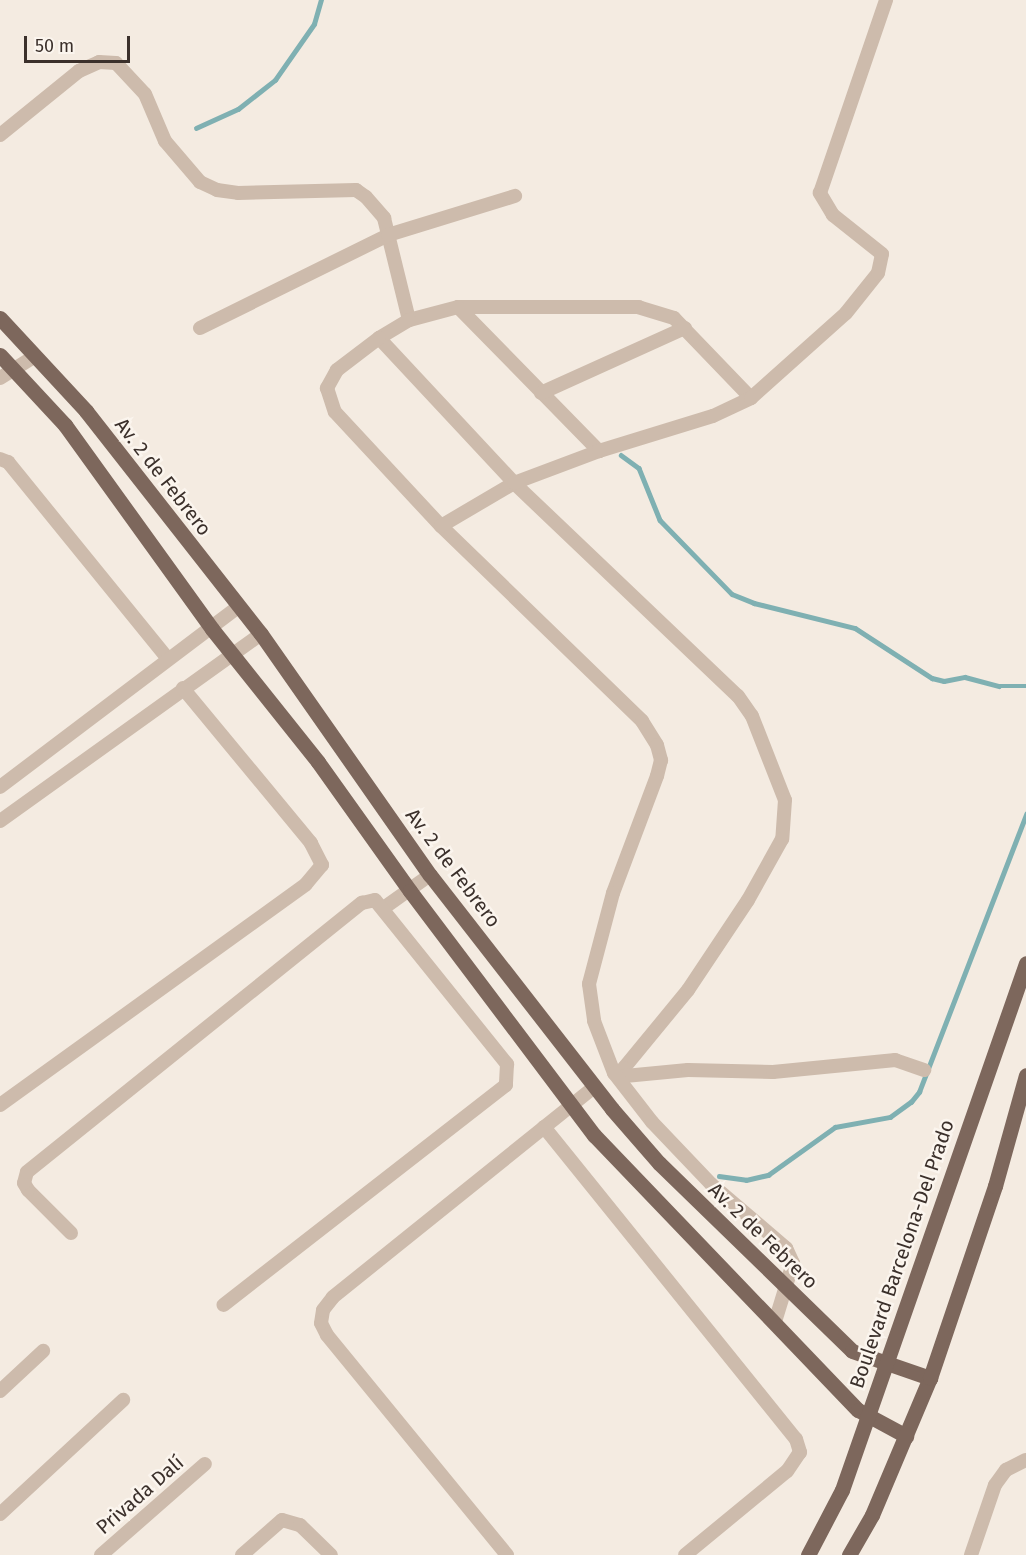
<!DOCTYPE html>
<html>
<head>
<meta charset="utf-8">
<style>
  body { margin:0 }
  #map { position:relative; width:1026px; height:1555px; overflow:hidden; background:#f4ebe1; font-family:"Fira Sans",sans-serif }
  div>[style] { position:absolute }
  .stream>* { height:4.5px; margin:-2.25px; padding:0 2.25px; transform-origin:2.25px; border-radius:2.25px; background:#7fb0b2 }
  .minor>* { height:14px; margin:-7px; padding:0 7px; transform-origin:7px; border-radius:7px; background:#cdbbac }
  .major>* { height:15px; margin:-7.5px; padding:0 7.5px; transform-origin:7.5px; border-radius:7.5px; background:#7d675c }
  span { translate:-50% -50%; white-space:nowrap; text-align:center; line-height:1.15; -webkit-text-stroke:5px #fbf5ee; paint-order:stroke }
  .street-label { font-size:20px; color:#3b302b }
  .scale { position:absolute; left:24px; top:36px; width:106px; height:27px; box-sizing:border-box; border:3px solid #3b302b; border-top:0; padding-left:8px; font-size:18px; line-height:21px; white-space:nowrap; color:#3b302b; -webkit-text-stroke:4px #fbf5ee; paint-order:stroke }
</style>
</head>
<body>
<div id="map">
  <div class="stream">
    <div style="left:196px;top:128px;width:46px;rotate:-24.3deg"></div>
    <div style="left:238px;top:109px;width:47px;rotate:-38.1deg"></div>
    <div style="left:275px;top:80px;width:68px;rotate:-55.1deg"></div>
    <div style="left:314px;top:24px;width:25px;rotate:-74deg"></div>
    <div style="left:621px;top:455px;width:22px;rotate:36deg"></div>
    <div style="left:639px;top:468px;width:56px;rotate:68deg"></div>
    <div style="left:660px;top:520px;width:103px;rotate:45.8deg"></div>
    <div style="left:732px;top:594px;width:24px;rotate:22deg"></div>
    <div style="left:754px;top:603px;width:104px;rotate:13.9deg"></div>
    <div style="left:855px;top:628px;width:92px;rotate:33deg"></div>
    <div style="left:932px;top:678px;width:12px;rotate:14deg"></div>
    <div style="left:944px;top:681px;width:21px;rotate:-11deg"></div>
    <div style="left:965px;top:677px;width:35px;rotate:15deg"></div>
    <div style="left:999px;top:686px;width:27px"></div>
    <div style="left:719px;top:1176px;width:27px;rotate:8deg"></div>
    <div style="left:746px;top:1180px;width:23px;rotate:-13deg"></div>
    <div style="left:768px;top:1175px;width:82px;rotate:-35.6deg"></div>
    <div style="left:835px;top:1127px;width:56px;rotate:-10.3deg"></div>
    <div style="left:890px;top:1117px;width:26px;rotate:-36deg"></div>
    <div style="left:911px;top:1102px;width:13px;rotate:-51deg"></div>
    <div style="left:919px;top:1092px;width:298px;rotate:-68.9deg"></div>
  </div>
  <div class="minor">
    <div style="left:0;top:135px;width:102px;rotate:-39deg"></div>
    <div style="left:79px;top:71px;width:22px;rotate:-24deg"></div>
    <div style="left:99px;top:62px;width:17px;rotate:3deg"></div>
    <div style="left:116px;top:63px;width:42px;rotate:46.9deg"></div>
    <div style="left:145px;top:94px;width:51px;rotate:66.9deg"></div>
    <div style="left:165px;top:141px;width:54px;rotate:49.5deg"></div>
    <div style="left:200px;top:182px;width:19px;rotate:25deg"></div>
    <div style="left:217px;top:190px;width:21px;rotate:8deg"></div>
    <div style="left:238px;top:193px;width:118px;rotate:-1.5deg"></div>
    <div style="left:356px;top:190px;width:12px;rotate:35deg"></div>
    <div style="left:366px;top:197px;width:28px;rotate:49deg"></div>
    <div style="left:384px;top:218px;width:105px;rotate:76.2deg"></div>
    <div style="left:458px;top:307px;width:202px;rotate:45.6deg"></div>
    <div style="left:200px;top:328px;width:210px;rotate:-26.3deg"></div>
    <div style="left:388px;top:235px;width:133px;rotate:-17.1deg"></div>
    <div style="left:379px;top:338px;width:198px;rotate:47deg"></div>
    <div style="left:514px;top:483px;width:309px;rotate:43.6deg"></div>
    <div style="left:738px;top:696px;width:24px;rotate:55deg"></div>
    <div style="left:752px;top:716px;width:90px;rotate:68.6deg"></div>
    <div style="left:785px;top:800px;width:39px;rotate:94deg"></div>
    <div style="left:782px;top:839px;width:70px;rotate:119.1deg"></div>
    <div style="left:748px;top:900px;width:108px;rotate:123.7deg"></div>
    <div style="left:688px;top:990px;width:101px;rotate:129.4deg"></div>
    <div style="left:624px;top:1068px;width:8px;rotate:83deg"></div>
    <div style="left:625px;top:1076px;width:63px;rotate:-5.4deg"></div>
    <div style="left:688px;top:1070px;width:85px;rotate:1.3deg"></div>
    <div style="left:773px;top:1072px;width:123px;rotate:-5.6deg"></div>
    <div style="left:895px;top:1060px;width:31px;rotate:19deg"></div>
    <div style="left:0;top:378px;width:40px;rotate:-32deg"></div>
    <div style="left:541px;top:393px;width:158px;rotate:-24.3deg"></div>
    <div style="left:751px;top:398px;width:111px;rotate:-133.9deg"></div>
    <div style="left:674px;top:318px;width:37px;rotate:-163deg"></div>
    <div style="left:639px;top:307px;width:181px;rotate:180deg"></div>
    <div style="left:458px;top:307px;width:51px;rotate:165.1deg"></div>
    <div style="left:409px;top:320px;width:35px;rotate:149deg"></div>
    <div style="left:379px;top:338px;width:53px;rotate:142.7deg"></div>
    <div style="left:337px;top:370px;width:21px;rotate:119deg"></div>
    <div style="left:327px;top:388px;width:25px;rotate:72deg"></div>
    <div style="left:335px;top:412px;width:156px;rotate:47.1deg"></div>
    <div style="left:441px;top:526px;width:280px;rotate:44.1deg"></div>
    <div style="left:642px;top:721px;width:28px;rotate:58deg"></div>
    <div style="left:657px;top:745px;width:16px;rotate:75deg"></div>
    <div style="left:661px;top:760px;width:16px;rotate:104deg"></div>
    <div style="left:657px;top:776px;width:125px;rotate:110.6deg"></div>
    <div style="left:613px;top:893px;width:94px;rotate:104.8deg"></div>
    <div style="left:589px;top:984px;width:37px;rotate:82deg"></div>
    <div style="left:594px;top:1021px;width:56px;rotate:69deg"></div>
    <div style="left:614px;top:1073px;width:62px;rotate:52.2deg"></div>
    <div style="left:652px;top:1122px;width:86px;rotate:46.4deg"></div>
    <div style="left:711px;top:1184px;width:99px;rotate:40.5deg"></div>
    <div style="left:786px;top:1248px;width:17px;rotate:65deg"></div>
    <div style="left:793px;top:1263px;width:62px;rotate:107deg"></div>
    <div style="left:0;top:459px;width:9px;rotate:21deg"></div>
    <div style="left:8px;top:462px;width:254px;rotate:50.9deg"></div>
    <div style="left:441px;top:526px;width:85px;rotate:-30.5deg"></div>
    <div style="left:514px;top:483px;width:91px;rotate:-20.6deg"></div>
    <div style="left:599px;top:451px;width:119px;rotate:-17.1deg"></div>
    <div style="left:713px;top:416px;width:42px;rotate:-25.3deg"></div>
    <div style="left:751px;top:398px;width:127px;rotate:-41.8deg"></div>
    <div style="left:846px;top:313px;width:51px;rotate:-51.3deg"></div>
    <div style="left:878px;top:273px;width:19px;rotate:-78deg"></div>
    <div style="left:882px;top:254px;width:63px;rotate:-141.5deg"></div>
    <div style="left:833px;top:215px;width:26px;rotate:-121deg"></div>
    <div style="left:820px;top:193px;width:204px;rotate:-71.1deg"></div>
    <div style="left:0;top:787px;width:297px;rotate:-37.1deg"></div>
    <div style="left:0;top:821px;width:321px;rotate:-35.6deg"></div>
    <div style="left:385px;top:907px;width:55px;rotate:-35.4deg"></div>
    <div style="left:0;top:1105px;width:377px;rotate:-35.8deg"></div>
    <div style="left:306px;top:884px;width:25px;rotate:-50deg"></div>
    <div style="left:322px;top:865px;width:25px;rotate:-117deg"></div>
    <div style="left:311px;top:843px;width:201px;rotate:-129.6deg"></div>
    <div style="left:544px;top:1127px;width:401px;rotate:51.1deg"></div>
    <div style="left:796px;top:1439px;width:14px;rotate:73deg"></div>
    <div style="left:800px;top:1452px;width:23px;rotate:124deg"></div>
    <div style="left:787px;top:1471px;width:132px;rotate:140.5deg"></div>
    <div style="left:71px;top:1233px;width:61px;rotate:-135deg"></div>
    <div style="left:28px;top:1190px;width:8px;rotate:-120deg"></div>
    <div style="left:24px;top:1183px;width:11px;rotate:-75deg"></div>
    <div style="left:27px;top:1172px;width:430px;rotate:-38.8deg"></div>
    <div style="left:362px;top:903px;width:13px;rotate:-13deg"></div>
    <div style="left:375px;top:900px;width:211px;rotate:51.2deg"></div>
    <div style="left:507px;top:1064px;width:21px;rotate:93deg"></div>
    <div style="left:506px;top:1085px;width:358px;rotate:142.1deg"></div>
    <div style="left:0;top:1391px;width:59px;rotate:-42.9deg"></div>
    <div style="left:0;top:1514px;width:168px;rotate:-42.8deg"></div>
    <div style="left:101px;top:1555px;width:138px;rotate:-41.2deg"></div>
    <div style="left:242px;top:1555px;width:53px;rotate:-41.2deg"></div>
    <div style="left:282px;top:1520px;width:19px;rotate:16deg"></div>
    <div style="left:300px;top:1525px;width:43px;rotate:44.1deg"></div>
    <div style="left:507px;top:1555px;width:284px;rotate:-129.3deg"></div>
    <div style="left:327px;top:1335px;width:13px;rotate:-117deg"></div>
    <div style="left:321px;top:1323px;width:13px;rotate:-81deg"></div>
    <div style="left:323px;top:1310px;width:16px;rotate:-52deg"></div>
    <div style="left:333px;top:1297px;width:335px;rotate:-38.8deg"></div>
    <div style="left:971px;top:1555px;width:74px;rotate:-71.1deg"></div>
    <div style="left:995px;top:1485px;width:19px;rotate:-54deg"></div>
    <div style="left:1006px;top:1470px;width:22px;rotate:-27deg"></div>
  </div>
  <div class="major">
    <div style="left:0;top:318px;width:127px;rotate:47.2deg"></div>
    <div style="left:86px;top:411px;width:283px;rotate:51.9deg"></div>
    <div style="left:261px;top:634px;width:294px;rotate:55deg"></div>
    <div style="left:430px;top:875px;width:296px;rotate:52.1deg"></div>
    <div style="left:612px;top:1109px;width:72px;rotate:49deg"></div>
    <div style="left:659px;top:1163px;width:269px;rotate:44.2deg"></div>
    <div style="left:852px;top:1351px;width:83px;rotate:19.1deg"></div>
    <div style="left:0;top:355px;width:96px;rotate:47.1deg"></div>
    <div style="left:65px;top:425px;width:251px;rotate:54.2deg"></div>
    <div style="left:212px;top:629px;width:170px;rotate:51.4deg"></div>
    <div style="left:318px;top:762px;width:158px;rotate:54.5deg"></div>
    <div style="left:410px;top:891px;width:306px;rotate:53deg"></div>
    <div style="left:594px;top:1135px;width:381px;rotate:46.2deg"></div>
    <div style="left:858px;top:1410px;width:55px;rotate:28.4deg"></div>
    <div style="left:808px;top:1555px;width:73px;rotate:-62.4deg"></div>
    <div style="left:842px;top:1490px;width:558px;rotate:-70.75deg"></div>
    <div style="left:849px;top:1555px;width:46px;rotate:-60.1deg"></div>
    <div style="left:872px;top:1515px;width:149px;rotate:-67.1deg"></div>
    <div style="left:930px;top:1378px;width:203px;rotate:-71.3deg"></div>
    <div style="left:995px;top:1186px;width:115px;rotate:-74.4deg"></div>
  </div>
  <div class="street-label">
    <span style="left:163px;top:477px;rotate:52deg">Av. 2 de Febrero</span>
    <span style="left:453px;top:868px;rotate:53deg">Av. 2 de Febrero</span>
    <span style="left:763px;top:1236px;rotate:44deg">Av. 2 de Febrero</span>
    <span style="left:902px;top:1254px;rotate:-71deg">Boulevard Barcelona-Del Prado</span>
    <span style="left:140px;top:1495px;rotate:-41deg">Privada Dalí</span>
  </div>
  <div class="scale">50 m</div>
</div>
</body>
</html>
